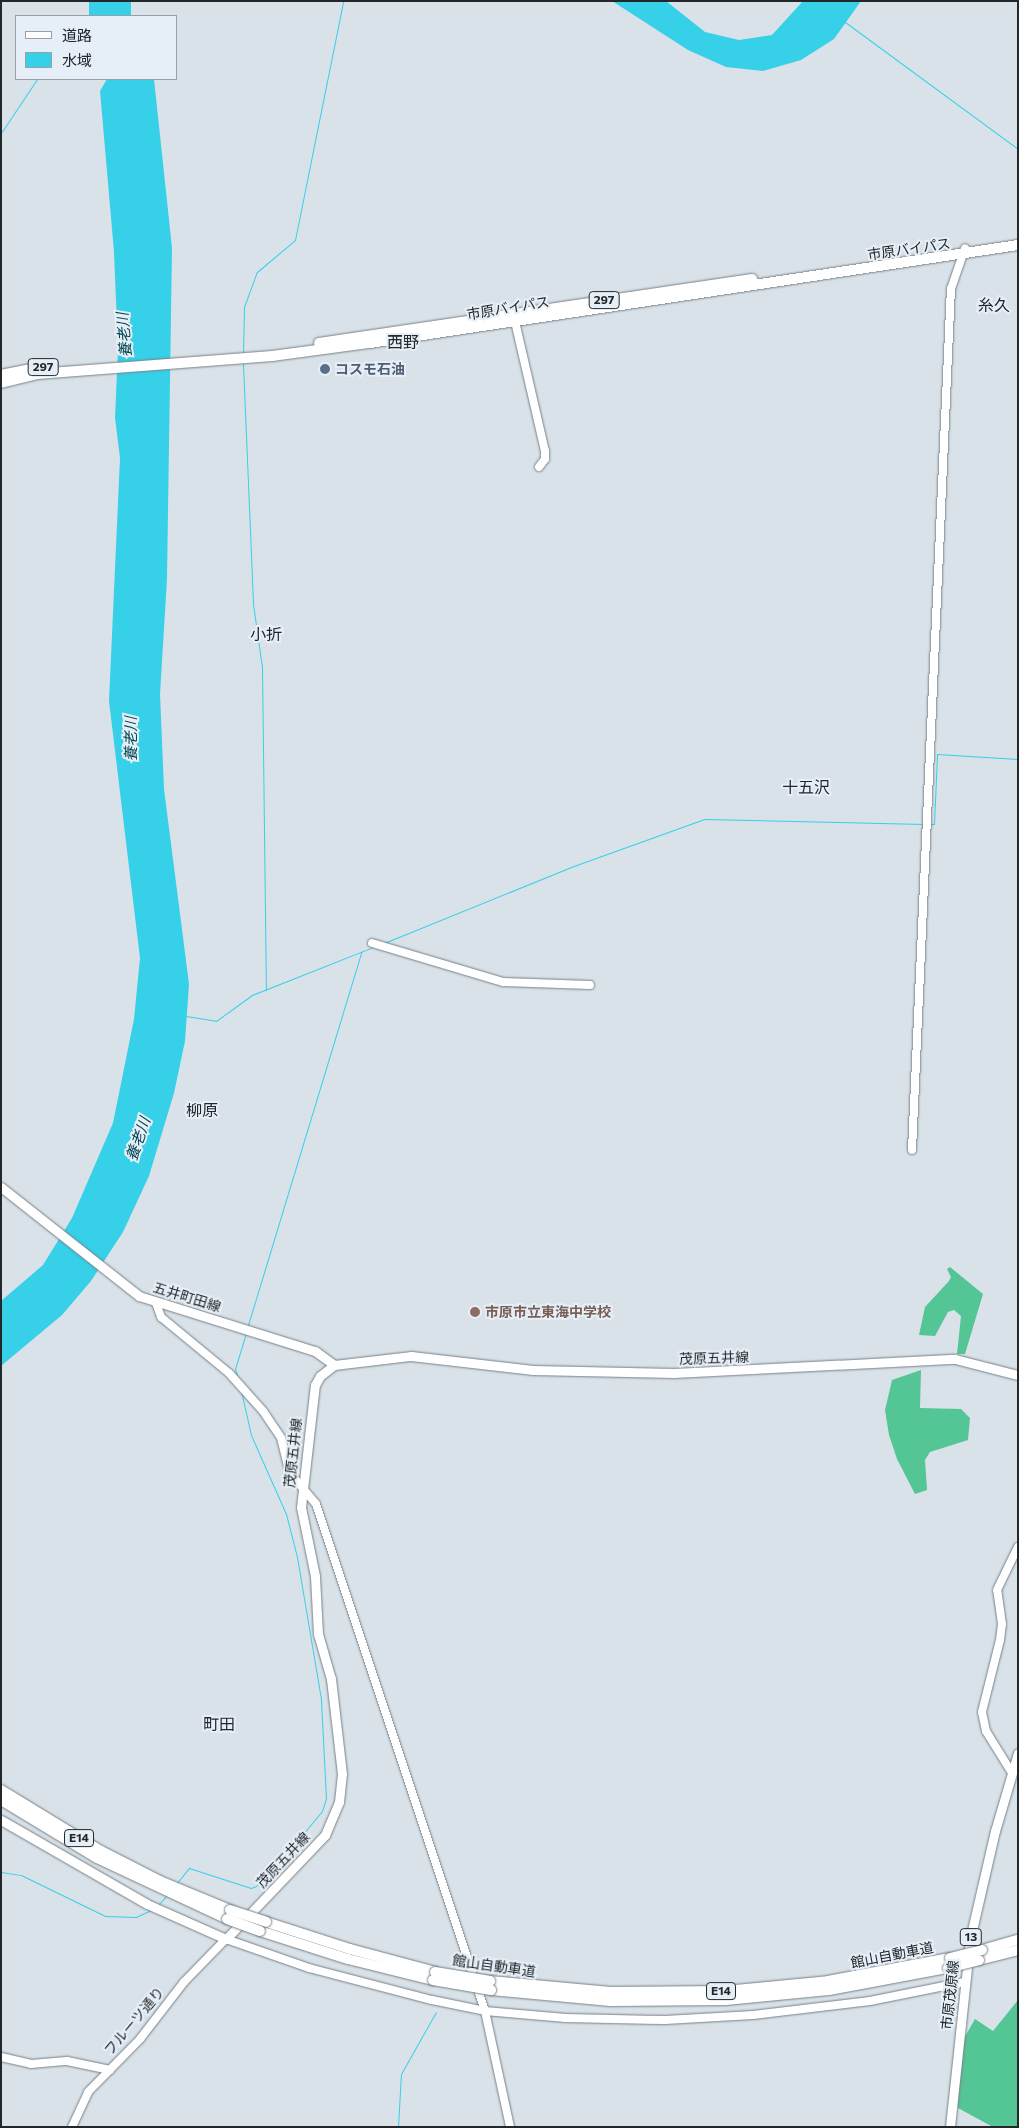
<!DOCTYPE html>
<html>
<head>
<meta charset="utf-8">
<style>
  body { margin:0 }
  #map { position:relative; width:1019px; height:2128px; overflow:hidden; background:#d9e2e9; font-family:Commissioner,"Noto Sans JP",sans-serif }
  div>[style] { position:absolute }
  .forest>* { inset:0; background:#54c594 }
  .water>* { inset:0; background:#36d0e8; transform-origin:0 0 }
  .stream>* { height:1px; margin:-0.5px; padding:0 0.5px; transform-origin:0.5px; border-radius:0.5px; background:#36d0e8 }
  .roads { filter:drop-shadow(0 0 1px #788087) drop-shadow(0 0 1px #788087) }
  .tertiary>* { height:8px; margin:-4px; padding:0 4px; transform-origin:4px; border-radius:4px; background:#fff }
  .secondary>* { height:9px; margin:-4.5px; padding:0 4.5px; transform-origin:4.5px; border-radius:4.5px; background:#fff }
  .primary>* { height:9px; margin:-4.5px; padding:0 4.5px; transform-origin:4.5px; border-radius:4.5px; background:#fff }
  .trunk>* { height:10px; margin:-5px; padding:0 5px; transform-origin:5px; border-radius:5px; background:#fff }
  .motorway>* { height:10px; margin:-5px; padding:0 5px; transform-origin:5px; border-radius:5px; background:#fff }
  .bridges { filter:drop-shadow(0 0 1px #788087) drop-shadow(0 0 1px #788087) }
  .motorway-bridge>* { height:10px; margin:-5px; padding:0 5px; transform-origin:5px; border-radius:5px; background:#fff }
  .dots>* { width:14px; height:14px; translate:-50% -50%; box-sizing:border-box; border:2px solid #e6eff7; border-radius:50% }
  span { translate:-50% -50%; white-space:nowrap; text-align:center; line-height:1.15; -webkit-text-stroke:4px #e6eff7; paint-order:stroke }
  .shield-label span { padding:1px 4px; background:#e6eff7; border:1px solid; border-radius:4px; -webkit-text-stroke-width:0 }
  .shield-label { font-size:12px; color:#24272a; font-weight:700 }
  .street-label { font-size:14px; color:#24272a }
  .service-label { font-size:14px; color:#4e5e75; font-weight:700 }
  .left { translate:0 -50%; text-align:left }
  .education-label { font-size:14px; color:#785e54; font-weight:700 }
  .water-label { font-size:15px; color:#024751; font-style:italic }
  .quarter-label { font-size:16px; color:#24272a }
  .frame { position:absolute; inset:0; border:2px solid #24272a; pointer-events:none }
  .legend { position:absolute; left:15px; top:15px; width:162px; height:65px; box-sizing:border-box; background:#e6eff7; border:1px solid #989fa5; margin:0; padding:6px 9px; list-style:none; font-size:15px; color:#24272a }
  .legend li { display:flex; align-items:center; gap:10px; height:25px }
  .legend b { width:25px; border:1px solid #989fa5 }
</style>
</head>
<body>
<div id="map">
  <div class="forest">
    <div style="clip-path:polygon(950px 1267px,983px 1294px,965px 1354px,957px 1354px,961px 1316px,954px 1310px,948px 1312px,935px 1336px,919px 1335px,925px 1307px,949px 1281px,951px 1277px,947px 1269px)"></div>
    <div style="clip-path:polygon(921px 1370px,920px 1408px,961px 1409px,970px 1418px,968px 1440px,930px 1452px,925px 1460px,927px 1490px,915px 1494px,897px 1459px,889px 1435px,885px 1410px,892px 1380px)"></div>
    <div style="clip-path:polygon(1018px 2000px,1018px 2127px,993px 2127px,958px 2108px,959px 2047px,975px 2019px,993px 2031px)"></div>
  </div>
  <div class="water">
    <div style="left:89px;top:1px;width:42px;height:15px"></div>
    <div style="clip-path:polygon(612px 1px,666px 1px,705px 32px,739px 40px,772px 35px,803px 1px,861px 1px,834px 39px,801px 60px,763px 71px,726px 67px,688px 50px)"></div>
    <div style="clip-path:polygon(107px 79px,154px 79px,172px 248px,167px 579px,160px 694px,164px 789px,189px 984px,185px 1041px,174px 1093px,149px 1176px,123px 1232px,91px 1281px,62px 1315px,1px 1366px,1px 1301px,43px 1265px,72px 1218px,113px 1123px,134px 1019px,140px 958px,109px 701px,120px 458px,115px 418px,118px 349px,114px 252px,100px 91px)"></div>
  </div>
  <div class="stream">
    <div style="left:845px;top:22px;width:215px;rotate:36.3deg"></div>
    <div style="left:1px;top:133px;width:65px;rotate:-56.3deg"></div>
    <div style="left:243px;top:355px;width:48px;rotate:-88.8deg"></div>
    <div style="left:244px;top:307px;width:37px;rotate:-70deg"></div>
    <div style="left:257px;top:272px;width:50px;rotate:-40.1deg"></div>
    <div style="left:295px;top:240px;width:244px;rotate:-78.6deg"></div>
    <div style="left:243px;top:364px;width:240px;rotate:87.6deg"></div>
    <div style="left:253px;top:604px;width:64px;rotate:81.9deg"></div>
    <div style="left:262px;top:667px;width:323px;rotate:89.3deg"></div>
    <div style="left:931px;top:824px;width:3px"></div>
    <div style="left:934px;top:824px;width:70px;rotate:-87.5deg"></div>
    <div style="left:937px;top:754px;width:81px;rotate:3.5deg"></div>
    <div style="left:384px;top:943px;width:202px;rotate:-22.1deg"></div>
    <div style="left:571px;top:867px;width:141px;rotate:-19.8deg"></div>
    <div style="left:704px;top:819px;width:220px;rotate:1.3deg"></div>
    <div style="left:186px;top:1016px;width:30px;rotate:9deg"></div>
    <div style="left:216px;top:1021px;width:44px;rotate:-35.8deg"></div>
    <div style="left:252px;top:995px;width:130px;rotate:-21.6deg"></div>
    <div style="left:248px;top:1325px;width:390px;rotate:-73.1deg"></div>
    <div style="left:237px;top:1375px;width:6px;rotate:-108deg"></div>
    <div style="left:235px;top:1369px;width:37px;rotate:-73deg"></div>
    <div style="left:1px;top:1872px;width:20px;rotate:9deg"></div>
    <div style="left:21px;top:1875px;width:93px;rotate:26deg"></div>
    <div style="left:105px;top:1916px;width:31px;rotate:2deg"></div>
    <div style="left:136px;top:1917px;width:17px;rotate:-25deg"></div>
    <div style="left:176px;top:1884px;width:21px;rotate:-51deg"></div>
    <div style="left:189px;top:1868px;width:65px;rotate:17.9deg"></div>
    <div style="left:251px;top:1888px;width:5px;rotate:-22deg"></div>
    <div style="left:256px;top:1886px;width:25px;rotate:-43deg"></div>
    <div style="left:274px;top:1869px;width:75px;rotate:-50.4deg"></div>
    <div style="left:322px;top:1811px;width:13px;rotate:-72deg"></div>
    <div style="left:326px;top:1799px;width:100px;rotate:-92.9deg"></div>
    <div style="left:321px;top:1699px;width:144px;rotate:-99.6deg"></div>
    <div style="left:297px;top:1557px;width:44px;rotate:-104.3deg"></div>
    <div style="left:286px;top:1514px;width:86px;rotate:-113.9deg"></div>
    <div style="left:251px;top:1435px;width:45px;rotate:-102.8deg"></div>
    <div style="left:158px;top:1905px;width:13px;rotate:-48deg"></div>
    <div style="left:398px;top:2127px;width:53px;rotate:-86.8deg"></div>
    <div style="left:401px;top:2074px;width:71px;rotate:-60.6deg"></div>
  </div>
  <div class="roads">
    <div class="tertiary">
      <div style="left:514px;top:317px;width:138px;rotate:77deg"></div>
      <div style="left:545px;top:451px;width:8px;rotate:90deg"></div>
      <div style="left:545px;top:459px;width:10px;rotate:127deg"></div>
      <div style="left:372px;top:943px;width:137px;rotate:16.6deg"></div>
      <div style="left:503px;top:982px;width:87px;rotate:2deg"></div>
      <div style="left:912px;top:1150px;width:862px;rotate:-87.41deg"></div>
      <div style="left:951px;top:289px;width:43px;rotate:-71.1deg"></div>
      <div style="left:156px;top:1303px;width:15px;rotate:70deg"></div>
      <div style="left:161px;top:1317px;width:88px;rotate:39.5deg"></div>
      <div style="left:229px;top:1373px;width:51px;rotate:48.2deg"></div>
      <div style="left:263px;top:1411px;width:32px;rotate:56deg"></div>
      <div style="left:281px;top:1438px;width:36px;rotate:76deg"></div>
      <div style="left:290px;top:1473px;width:40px;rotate:50deg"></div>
      <div style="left:316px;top:1504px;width:534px;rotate:71.57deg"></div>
      <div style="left:485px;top:2011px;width:119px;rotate:77.8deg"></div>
      <div style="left:1012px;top:1773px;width:49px;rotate:-121.8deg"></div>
      <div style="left:986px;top:1731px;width:19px;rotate:-102deg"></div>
      <div style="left:982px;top:1712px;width:74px;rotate:-76deg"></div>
      <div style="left:1000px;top:1640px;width:16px;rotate:-83deg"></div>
      <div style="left:1002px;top:1624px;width:34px;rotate:-98deg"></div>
      <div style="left:997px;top:1590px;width:48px;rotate:-64deg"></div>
      <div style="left:1px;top:2057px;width:31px;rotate:13deg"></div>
      <div style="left:31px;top:2064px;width:36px;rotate:-5deg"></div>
      <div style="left:67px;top:2061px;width:44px;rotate:11.8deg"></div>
      <div style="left:72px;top:2127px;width:38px;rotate:-65deg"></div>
      <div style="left:88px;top:2092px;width:74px;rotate:-45.5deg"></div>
      <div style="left:140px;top:2039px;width:72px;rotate:-52.3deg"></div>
      <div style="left:184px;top:1982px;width:60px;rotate:-45.7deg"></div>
      <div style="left:226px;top:1939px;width:88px;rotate:19.3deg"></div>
      <div style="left:309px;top:1968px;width:127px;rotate:14.6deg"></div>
      <div style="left:432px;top:2000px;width:54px;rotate:11.7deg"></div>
      <div style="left:485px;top:2011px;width:81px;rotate:4.9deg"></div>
      <div style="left:566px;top:2018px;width:99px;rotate:1.2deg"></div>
      <div style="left:665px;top:2020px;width:88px;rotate:-3.3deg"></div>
      <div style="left:753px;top:2015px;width:118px;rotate:-6.8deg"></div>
      <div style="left:870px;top:2001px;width:96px;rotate:-11.4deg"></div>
    </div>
    <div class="secondary">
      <div style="left:1px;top:1187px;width:176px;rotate:38.3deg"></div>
      <div style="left:139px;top:1296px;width:184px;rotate:17.4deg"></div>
      <div style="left:315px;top:1351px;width:24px;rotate:36deg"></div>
      <div style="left:1px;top:1820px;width:168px;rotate:29.9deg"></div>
      <div style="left:147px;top:1904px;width:86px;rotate:23.9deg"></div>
      <div style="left:226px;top:1939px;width:144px;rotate:-46.4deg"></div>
      <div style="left:325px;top:1835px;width:36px;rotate:-67deg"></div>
      <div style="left:339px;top:1802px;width:28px;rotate:-84deg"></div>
      <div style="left:342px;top:1774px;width:96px;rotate:-96.6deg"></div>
      <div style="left:331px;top:1679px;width:47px;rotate:-106.1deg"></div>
      <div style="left:318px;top:1634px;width:58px;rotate:-93deg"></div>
      <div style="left:315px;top:1576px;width:70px;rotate:-101.5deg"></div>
      <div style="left:301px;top:1507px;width:123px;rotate:-83.5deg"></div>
      <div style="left:315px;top:1385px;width:10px;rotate:-61deg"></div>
      <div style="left:320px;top:1376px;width:18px;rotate:-38deg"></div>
      <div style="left:334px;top:1365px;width:78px;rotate:-6.7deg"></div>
      <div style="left:411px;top:1356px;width:123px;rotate:6.5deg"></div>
      <div style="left:533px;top:1370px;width:141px;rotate:1.2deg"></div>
      <div style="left:674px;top:1373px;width:281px;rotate:-2.9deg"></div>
      <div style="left:955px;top:1359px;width:65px;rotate:14.3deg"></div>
    </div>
    <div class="primary">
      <div style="left:950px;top:2127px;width:189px;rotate:-83.9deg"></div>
      <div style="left:970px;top:1939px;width:111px;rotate:-77deg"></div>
      <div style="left:995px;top:1831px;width:81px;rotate:-73.6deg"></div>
    </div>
    <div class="trunk">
      <div style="left:319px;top:343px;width:438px;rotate:-8.4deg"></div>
      <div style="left:1px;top:375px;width:41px;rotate:-11.3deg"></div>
      <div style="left:1px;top:383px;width:37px;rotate:-14deg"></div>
      <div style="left:37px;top:374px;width:236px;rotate:-4.4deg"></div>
      <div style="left:272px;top:356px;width:99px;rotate:-7.6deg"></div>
      <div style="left:370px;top:343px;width:655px;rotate:-8.6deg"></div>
    </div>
    <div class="motorway">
      <div style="left:1px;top:1790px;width:117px;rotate:31.4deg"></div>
      <div style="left:101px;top:1851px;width:66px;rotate:27deg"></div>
      <div style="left:160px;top:1881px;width:76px;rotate:22.5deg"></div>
      <div style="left:1px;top:1800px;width:112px;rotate:31.1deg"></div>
      <div style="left:97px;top:1858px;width:144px;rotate:25.1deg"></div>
      <div style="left:266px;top:1922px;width:88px;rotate:17.8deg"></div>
      <div style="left:350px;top:1949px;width:88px;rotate:15.1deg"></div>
      <div style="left:260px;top:1931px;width:92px;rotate:17.7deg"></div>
      <div style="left:348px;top:1959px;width:88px;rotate:13.9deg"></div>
      <div style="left:982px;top:1950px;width:37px;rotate:-16deg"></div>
      <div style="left:979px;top:1960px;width:40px;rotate:-14.4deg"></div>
      <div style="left:490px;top:1981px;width:121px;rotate:5.2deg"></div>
      <div style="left:611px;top:1992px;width:114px;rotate:-0.5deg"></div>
      <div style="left:725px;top:1991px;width:103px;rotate:-5.5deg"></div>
      <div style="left:828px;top:1981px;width:124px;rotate:-10.7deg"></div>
      <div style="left:491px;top:1990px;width:120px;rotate:5.3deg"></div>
      <div style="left:610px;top:2001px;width:116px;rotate:-0.5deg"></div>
      <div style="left:726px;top:2000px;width:103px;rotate:-5.5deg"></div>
      <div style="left:829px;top:1990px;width:121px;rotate:-10.5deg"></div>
    </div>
  </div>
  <div class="bridges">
    <div class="motorway-bridge">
      <div style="left:230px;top:1910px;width:38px;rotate:18deg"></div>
      <div style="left:227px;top:1919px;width:35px;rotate:20deg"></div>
      <div style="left:950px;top:1958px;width:33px;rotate:-14deg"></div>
      <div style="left:948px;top:1968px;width:32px;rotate:-14deg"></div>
      <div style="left:435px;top:1972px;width:56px;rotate:9.3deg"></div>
      <div style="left:433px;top:1980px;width:59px;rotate:9.8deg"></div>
    </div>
  </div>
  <div class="dots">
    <div style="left:325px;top:369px;background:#5c6f8a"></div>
    <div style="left:475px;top:1312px;background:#8d6e63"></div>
  </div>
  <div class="shield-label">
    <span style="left:604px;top:300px">297</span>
    <span style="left:43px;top:367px">297</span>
    <span style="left:79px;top:1838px">E14</span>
    <span style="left:971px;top:1937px">13</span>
    <span style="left:721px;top:1991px">E14</span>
  </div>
  <div class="street-label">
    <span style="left:909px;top:249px;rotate:-8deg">市原バイパス</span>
    <span style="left:508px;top:308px;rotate:-9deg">市原バイパス</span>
    <span style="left:187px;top:1297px;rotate:17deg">五井町田線</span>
    <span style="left:714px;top:1358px;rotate:-2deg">茂原五井線</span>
    <span style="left:293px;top:1453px;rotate:-84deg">茂原五井線</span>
    <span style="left:283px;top:1860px;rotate:-47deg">茂原五井線</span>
    <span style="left:892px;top:1955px;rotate:-11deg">館山自動車道</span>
    <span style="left:494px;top:1966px;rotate:8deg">館山自動車道</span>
    <span style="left:950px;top:1995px;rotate:-84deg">市原茂原線</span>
    <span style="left:134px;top:2021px;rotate:-50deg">フルーツ通り</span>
  </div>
  <div class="service-label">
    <span class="left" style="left:335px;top:369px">コスモ石油</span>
  </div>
  <div class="education-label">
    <span class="left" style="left:485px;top:1312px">市原市立東海中学校</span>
  </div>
  <div class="water-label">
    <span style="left:124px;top:335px;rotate:-95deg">養老川</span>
    <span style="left:131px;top:739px;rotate:-90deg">養老川</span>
    <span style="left:138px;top:1139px;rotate:-71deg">養老川</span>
  </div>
  <div class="quarter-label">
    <span style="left:994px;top:305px">糸久</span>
    <span style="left:403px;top:342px">西野</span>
    <span style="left:266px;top:634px">小折</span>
    <span style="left:806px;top:787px">十五沢</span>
    <span style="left:202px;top:1110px">柳原</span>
    <span style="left:219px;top:1724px">町田</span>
  </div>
  <div class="frame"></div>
  <ul class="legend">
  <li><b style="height:6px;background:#fff"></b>道路</li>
  <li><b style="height:14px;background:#36d0e8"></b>水域</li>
  </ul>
</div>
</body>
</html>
